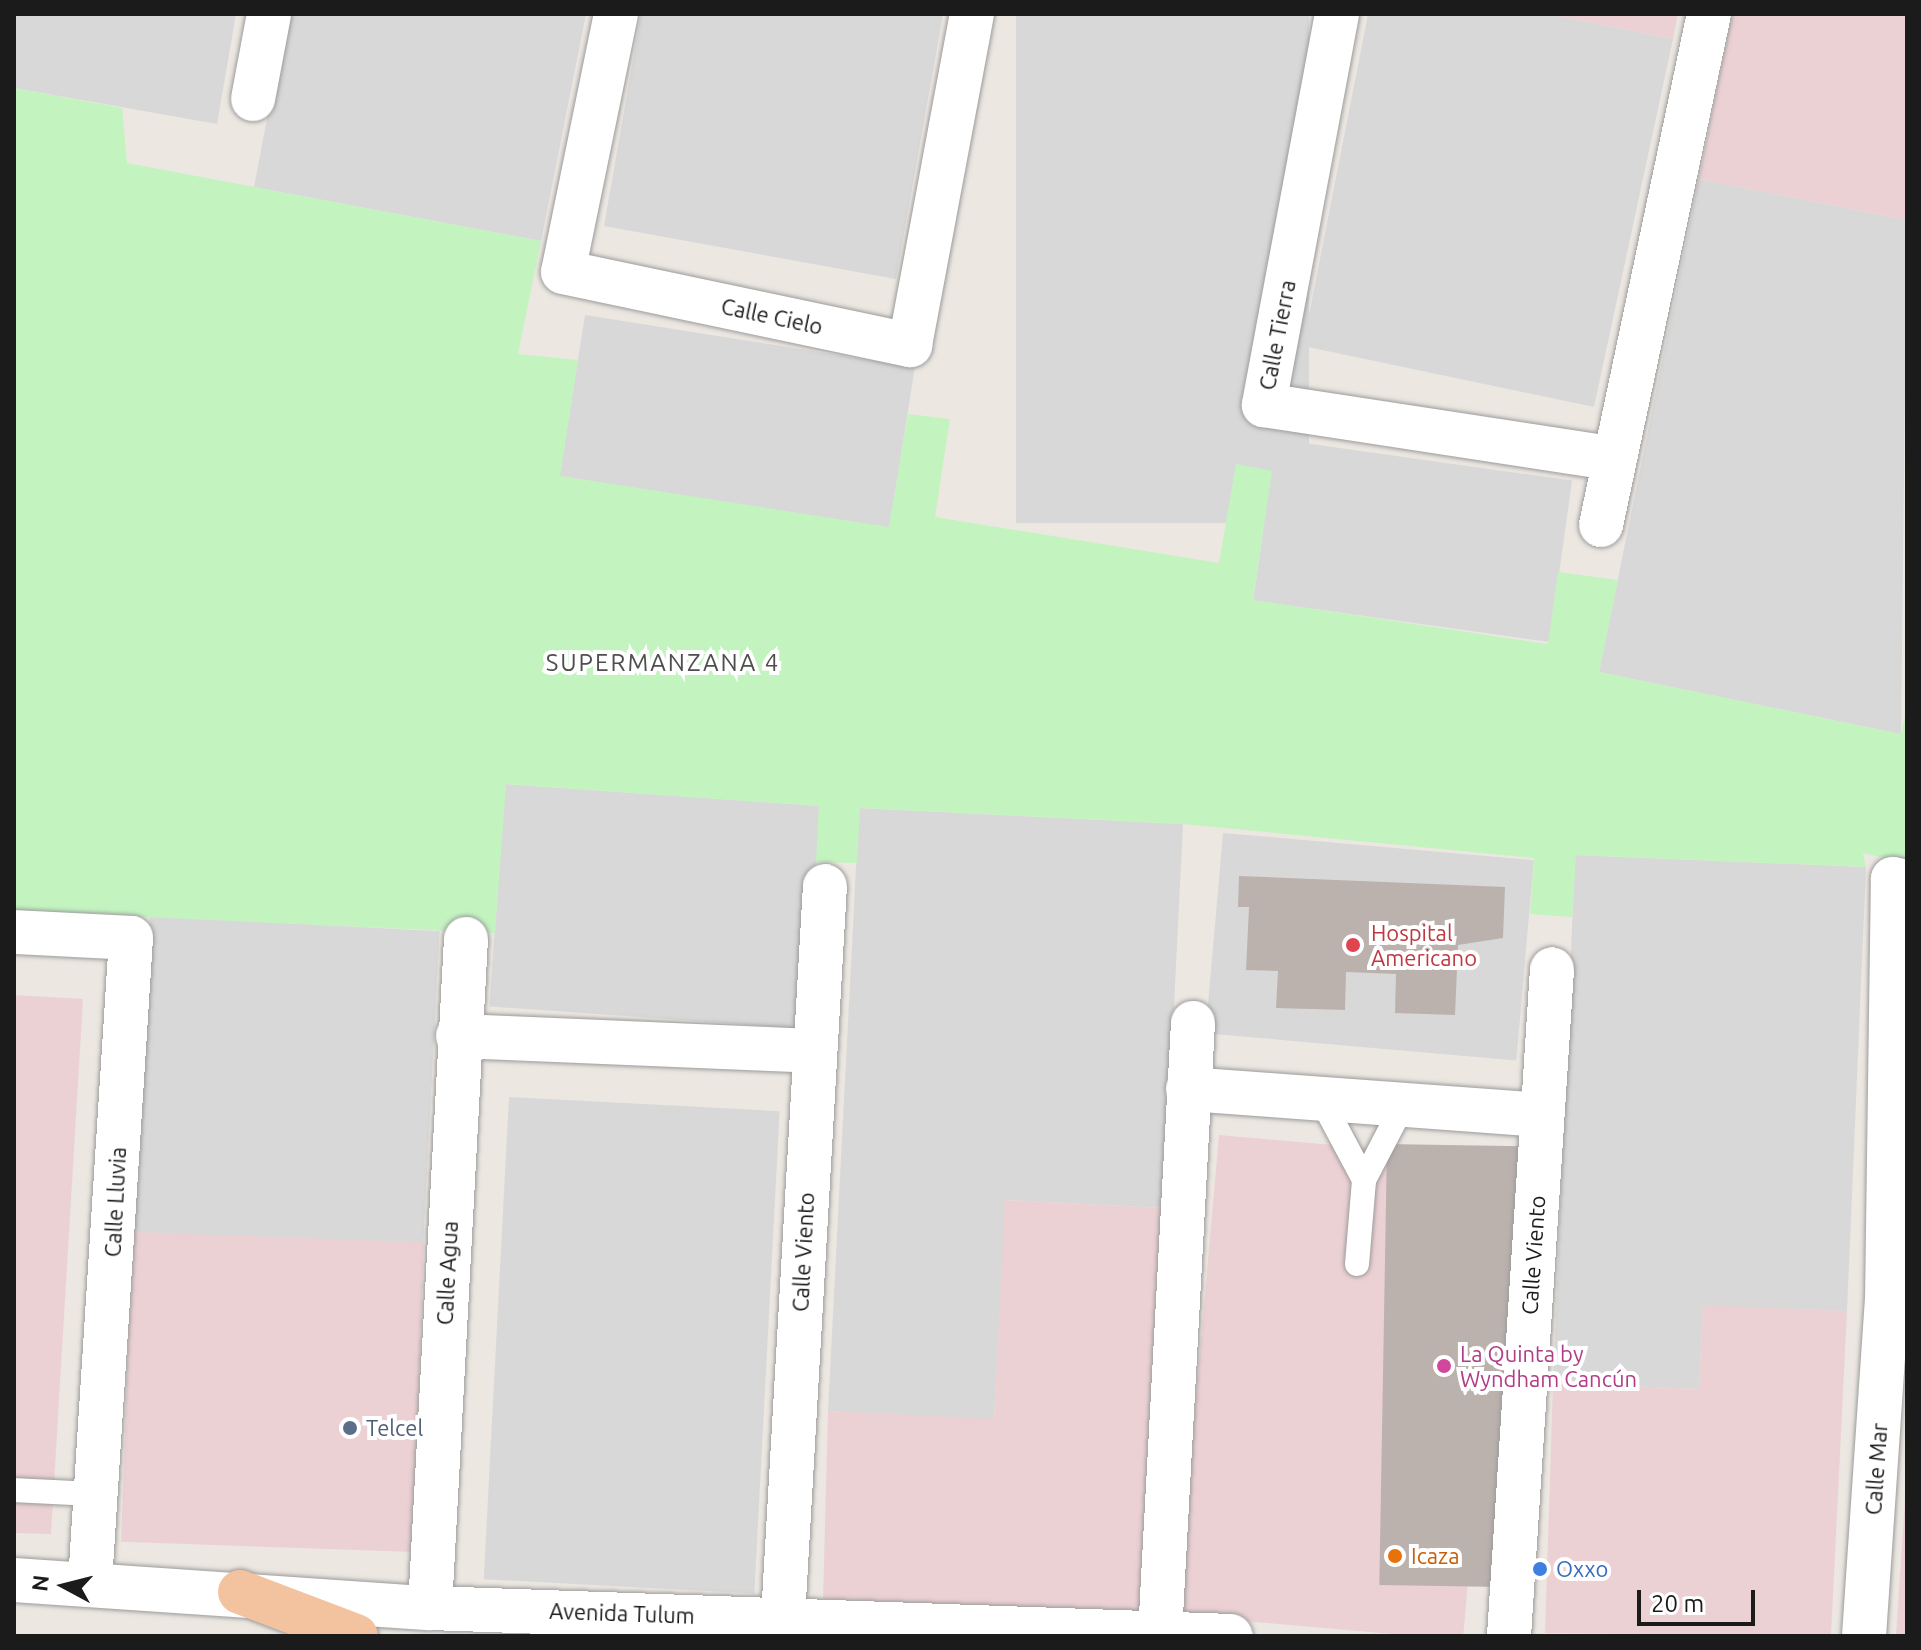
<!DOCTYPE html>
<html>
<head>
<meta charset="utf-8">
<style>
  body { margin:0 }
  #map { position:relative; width:1921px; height:1650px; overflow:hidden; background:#ece7e1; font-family:Ubuntu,sans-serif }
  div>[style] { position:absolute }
  .residential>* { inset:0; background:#d9d8d8; transform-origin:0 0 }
  .commercial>* { inset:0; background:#ecd1d4; transform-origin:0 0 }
  .park>* { inset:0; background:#c3f4c0 }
  .building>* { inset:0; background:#bbb2ae; transform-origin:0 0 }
  .roads { filter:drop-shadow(0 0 2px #9c9c9c) drop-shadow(0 0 2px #9c9c9c) }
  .service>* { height:24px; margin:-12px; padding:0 12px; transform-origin:12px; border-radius:12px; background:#fff }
  .minor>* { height:44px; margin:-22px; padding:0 22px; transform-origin:22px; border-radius:22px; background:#fff }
  .tertiary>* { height:44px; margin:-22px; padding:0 22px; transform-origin:22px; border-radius:22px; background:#fff }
  .primary>* { height:44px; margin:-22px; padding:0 22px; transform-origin:22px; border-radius:22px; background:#f3c39f }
  .dots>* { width:22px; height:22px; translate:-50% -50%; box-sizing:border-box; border:4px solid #fff; border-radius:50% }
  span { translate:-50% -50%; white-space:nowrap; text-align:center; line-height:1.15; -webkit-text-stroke:8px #fff; paint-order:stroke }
  .street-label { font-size:22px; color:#1b1b1b }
  .health-label { font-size:22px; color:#be3a42 }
  .left { translate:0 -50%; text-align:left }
  .hotel-label { font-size:22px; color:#b23c85 }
  .service-label { font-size:22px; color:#4e5e75 }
  .food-label { font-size:22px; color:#c56008 }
  .shop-label { font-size:22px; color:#366cbe }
  .neighbourhood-label { font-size:24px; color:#4e4e4e; letter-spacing:2px }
  .frame { position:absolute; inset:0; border:16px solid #1b1b1b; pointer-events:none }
  .north { position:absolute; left:24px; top:1546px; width:80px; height:80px; -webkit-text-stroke:6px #fff; paint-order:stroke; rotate:277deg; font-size:22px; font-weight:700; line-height:32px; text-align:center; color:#1b1b1b }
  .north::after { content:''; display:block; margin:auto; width:28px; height:36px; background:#1b1b1b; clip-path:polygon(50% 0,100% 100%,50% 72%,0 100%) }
  .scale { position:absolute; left:1637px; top:1590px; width:118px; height:36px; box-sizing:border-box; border:4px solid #1b1b1b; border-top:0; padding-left:10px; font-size:24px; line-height:28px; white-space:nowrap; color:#1b1b1b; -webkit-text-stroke:6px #fff; paint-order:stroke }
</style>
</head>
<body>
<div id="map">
  <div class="residential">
    <div style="clip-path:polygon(14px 14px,236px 14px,217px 124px,14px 88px)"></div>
    <div style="clip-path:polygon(287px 14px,586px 14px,541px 241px,254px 187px)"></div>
    <div style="clip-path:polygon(641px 14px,943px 14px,896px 279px,604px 226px)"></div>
    <div style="left:1016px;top:14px;width:293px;height:509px"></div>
    <div style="clip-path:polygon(1368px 14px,1549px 14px,1673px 39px,1594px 407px,1303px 346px)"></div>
    <div style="clip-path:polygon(1699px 179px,1907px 220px,1901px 734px,1599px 672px)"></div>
    <div style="left:585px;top:315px;width:334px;height:163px;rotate:9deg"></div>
    <div style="left:1276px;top:439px;width:299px;height:163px;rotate:8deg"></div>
    <div style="left:505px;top:784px;width:316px;height:223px;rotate:4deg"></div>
    <div style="clip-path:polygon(859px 808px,1183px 824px,1164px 1208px,1006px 1200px,994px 1420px,828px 1411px)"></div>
    <div style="left:1223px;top:833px;width:312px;height:201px;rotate:5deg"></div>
    <div style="clip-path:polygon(1575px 855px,1866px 867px,1847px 1311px,1703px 1306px,1699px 1389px,1553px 1383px)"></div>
    <div style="left:150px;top:916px;width:290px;height:317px;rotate:3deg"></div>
    <div style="left:509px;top:1097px;width:271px;height:483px;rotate:3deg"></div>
  </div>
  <div class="commercial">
    <div style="clip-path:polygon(1549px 14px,1678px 14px,1673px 39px)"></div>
    <div style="clip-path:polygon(1732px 14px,1907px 14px,1907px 220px,1699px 179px)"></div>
    <div style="clip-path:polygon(14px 995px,83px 999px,51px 1534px,14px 1533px)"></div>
    <div style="left:1219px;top:1135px;width:287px;height:482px;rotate:5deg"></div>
    <div style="clip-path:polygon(1005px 1200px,1164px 1208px,1145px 1614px,823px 1599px,828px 1411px,994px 1419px)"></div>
    <div style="left:132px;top:1232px;width:292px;height:310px;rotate:2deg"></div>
    <div style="clip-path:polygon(1703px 1305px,1847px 1311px,1831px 1636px,1545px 1633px,1553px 1383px,1699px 1389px)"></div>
    <div style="clip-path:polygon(1907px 1469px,1907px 1636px,1896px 1636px)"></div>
  </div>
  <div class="park">
    <div style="clip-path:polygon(14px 88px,122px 108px,127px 163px,541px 241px,518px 354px,578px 360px,560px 476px,889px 527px,908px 414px,950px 419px,935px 517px,1219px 563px,1236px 464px,1272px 471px,1253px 600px,1548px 644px,1558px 572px,1618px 580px,1599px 672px,1901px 734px,1907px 707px,1907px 863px,1863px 853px,1866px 867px,1576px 855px,1572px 917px,1530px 914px,1534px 858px,1183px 824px,860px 808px,857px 863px,816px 862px,819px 806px,506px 784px,495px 933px,14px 911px)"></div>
  </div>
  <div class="building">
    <div style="clip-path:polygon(1239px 876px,1505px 887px,1503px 938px,1458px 945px,1455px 1015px,1395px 1013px,1396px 974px,1346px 972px,1345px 1010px,1276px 1008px,1278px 971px,1246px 970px,1249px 907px,1238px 907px)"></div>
    <div style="left:1387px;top:1144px;width:136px;height:441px;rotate:1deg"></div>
  </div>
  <div class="roads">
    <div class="service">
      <div style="left:1321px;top:1099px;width:92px;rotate:62deg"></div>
      <div style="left:1357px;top:1264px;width:84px;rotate:-85.2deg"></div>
      <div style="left:1364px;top:1180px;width:85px;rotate:-62.5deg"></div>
      <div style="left:14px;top:1490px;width:83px;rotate:2.8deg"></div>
    </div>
    <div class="minor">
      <div style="left:616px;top:14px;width:263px;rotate:101.6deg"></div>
      <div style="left:563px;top:272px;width:355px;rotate:11.9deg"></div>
      <div style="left:910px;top:345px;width:337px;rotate:-79.4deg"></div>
      <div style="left:1337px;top:14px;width:398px;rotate:100.6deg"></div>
      <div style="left:1264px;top:405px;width:351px;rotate:8.7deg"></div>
      <div style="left:253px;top:99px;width:86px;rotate:-79.3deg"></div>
      <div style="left:1601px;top:525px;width:522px;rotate:-78.07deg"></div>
      <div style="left:14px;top:932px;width:117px;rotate:2.9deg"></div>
      <div style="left:131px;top:938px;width:646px;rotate:93.64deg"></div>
      <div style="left:458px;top:1036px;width:357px;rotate:2.4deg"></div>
      <div style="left:1188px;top:1089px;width:354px;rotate:4.2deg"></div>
      <div style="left:430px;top:1608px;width:670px;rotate:-86.92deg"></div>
      <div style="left:783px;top:1618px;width:733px;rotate:-86.72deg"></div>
      <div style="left:1160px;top:1634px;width:612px;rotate:-86.91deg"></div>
      <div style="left:1509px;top:1636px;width:668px;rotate:-86.31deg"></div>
      <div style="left:1864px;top:1636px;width:336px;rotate:-86.1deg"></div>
      <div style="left:1887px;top:1301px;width:422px;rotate:-89.2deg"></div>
      <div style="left:1893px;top:879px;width:14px;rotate:12deg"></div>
    </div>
    <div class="tertiary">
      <div style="left:14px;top:1580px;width:417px;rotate:3.9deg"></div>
      <div style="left:430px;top:1608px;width:801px;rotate:2deg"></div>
    </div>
    <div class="primary">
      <div style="left:240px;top:1592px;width:124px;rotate:20.8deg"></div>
    </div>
  </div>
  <div class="dots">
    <div style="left:1353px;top:945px;background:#e0444e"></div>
    <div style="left:1444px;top:1366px;background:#d1479c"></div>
    <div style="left:350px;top:1428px;background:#5c6f8a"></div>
    <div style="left:1395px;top:1556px;background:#e8710a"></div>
    <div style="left:1540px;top:1569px;background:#3f7fe0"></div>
  </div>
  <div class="street-label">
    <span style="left:772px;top:316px;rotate:12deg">Calle Cielo</span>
    <span style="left:1277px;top:335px;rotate:-79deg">Calle Tierra</span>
    <span style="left:115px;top:1202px;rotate:-87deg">Calle Lluvia</span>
    <span style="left:803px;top:1252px;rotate:-87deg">Calle Viento</span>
    <span style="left:1533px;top:1255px;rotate:-86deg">Calle Viento</span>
    <span style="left:447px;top:1273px;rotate:-87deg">Calle Agua</span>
    <span style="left:1876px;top:1469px;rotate:-86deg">Calle Mar</span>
    <span style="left:622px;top:1613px;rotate:2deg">Avenida Tulum</span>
  </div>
  <div class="health-label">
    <span class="left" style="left:1371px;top:945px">Hospital<br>Americano</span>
  </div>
  <div class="hotel-label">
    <span class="left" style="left:1460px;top:1366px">La Quinta by<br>Wyndham Cancún</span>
  </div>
  <div class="service-label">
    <span class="left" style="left:366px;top:1428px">Telcel</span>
  </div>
  <div class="food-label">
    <span class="left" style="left:1411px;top:1556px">Icaza</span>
  </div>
  <div class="shop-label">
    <span class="left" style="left:1556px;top:1569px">Oxxo</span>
  </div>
  <div class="neighbourhood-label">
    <span style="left:663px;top:663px">SUPERMANZANA 4</span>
  </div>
  <div class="frame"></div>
  <div class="north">N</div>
  <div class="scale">20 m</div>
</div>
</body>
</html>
